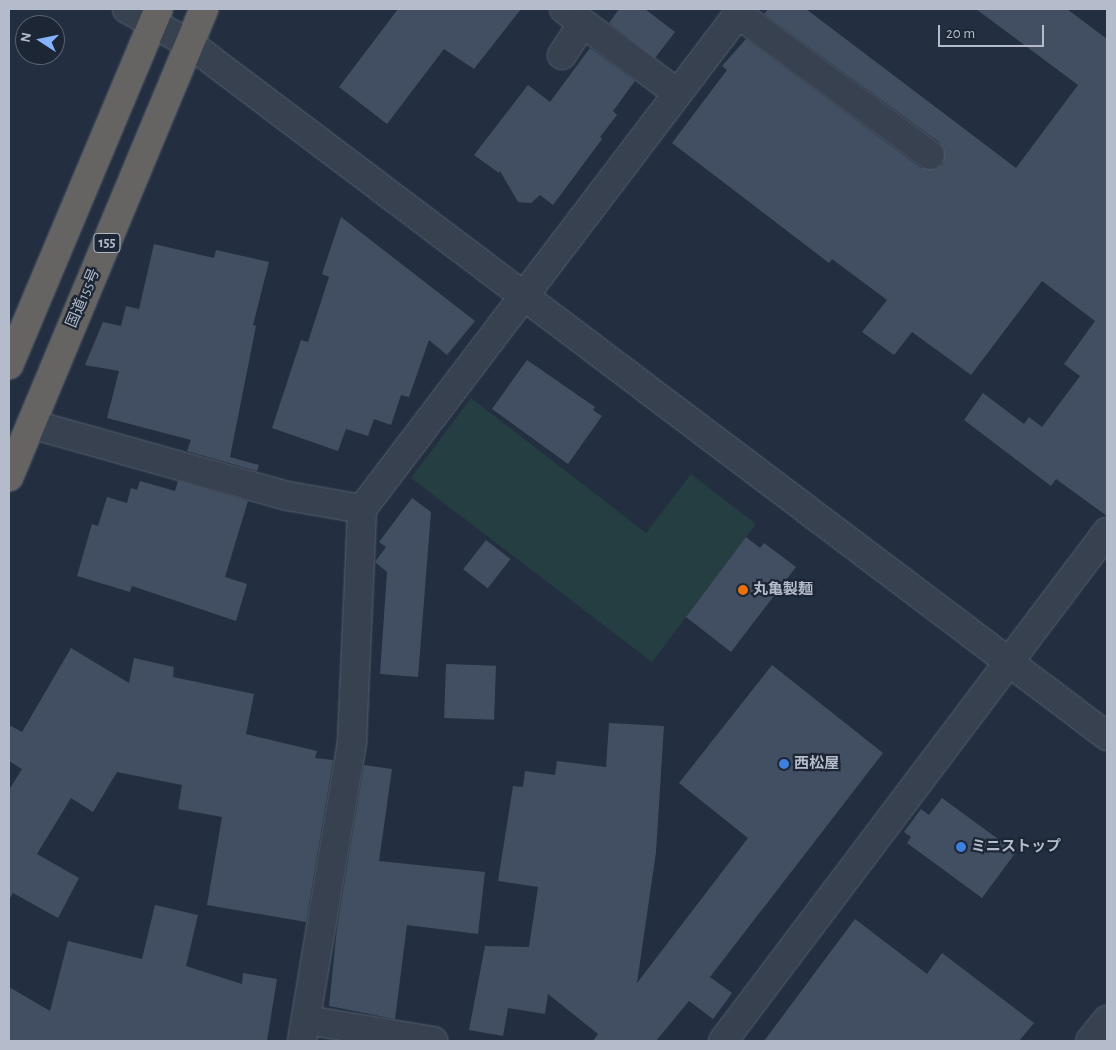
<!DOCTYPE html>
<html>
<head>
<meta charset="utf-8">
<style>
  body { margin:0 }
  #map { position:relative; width:1116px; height:1050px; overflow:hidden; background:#232f40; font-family:"Alegreya Sans","Noto Sans JP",sans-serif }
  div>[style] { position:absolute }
  .green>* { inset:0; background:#253e41 }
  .building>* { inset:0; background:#424f62; transform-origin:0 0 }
  .roads { filter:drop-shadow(0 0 1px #555f6e) drop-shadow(0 0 1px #555f6e) }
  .minor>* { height:28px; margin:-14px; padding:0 14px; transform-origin:14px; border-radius:14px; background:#374150 }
  .tertiary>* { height:28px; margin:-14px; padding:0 14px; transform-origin:14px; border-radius:14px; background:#374150 }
  .trunk>* { height:28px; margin:-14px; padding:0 14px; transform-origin:14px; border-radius:14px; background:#666462 }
  .dots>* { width:14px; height:14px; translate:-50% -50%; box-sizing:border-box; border:2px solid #1c2635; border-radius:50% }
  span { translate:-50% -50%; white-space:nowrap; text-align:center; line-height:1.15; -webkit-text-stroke:4.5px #1c2635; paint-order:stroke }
  .shield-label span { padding:1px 4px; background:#1c2635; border:1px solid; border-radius:4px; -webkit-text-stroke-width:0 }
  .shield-label { font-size:14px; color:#b4bccb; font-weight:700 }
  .street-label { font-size:15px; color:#b4bccb }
  .poi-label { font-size:15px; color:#b4bccb; font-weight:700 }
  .left { translate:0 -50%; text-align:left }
  .frame { position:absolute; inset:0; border:10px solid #b4bccb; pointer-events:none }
  .north { position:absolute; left:15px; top:15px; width:50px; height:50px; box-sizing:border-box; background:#1c2635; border:1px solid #596271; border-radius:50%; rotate:281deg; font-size:14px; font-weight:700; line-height:20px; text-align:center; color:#b4bccb }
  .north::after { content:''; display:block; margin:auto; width:18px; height:22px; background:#85b3fe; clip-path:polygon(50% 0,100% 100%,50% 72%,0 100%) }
  .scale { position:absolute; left:938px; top:25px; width:106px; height:22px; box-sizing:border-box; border:2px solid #b4bccb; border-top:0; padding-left:6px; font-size:15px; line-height:18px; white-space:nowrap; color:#b4bccb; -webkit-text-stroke:4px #1c2635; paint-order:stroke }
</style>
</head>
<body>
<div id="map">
  <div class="green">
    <div style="clip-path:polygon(471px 398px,646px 533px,691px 474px,756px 524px,652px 662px,411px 478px)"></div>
  </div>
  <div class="building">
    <div style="clip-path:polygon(398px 9px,521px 9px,474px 69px,444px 49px,387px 124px,339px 87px)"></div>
    <div style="clip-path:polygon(619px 9px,645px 9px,675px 32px,655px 58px,609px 23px)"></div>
    <div style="clip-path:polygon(768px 9px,806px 9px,1016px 168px,1078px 85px,976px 9px,1067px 9px,1107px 39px,1107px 516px,1056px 479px,1051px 486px,964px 420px,983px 393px,1024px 424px,1029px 417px,1042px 427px,1080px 376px,1064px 364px,1095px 321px,1042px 281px,971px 375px,912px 332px,894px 355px,862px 332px,887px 300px,832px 259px,829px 263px,672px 143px,727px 70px,722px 66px,746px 39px,921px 168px,936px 169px,943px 164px,944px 149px,939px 142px,764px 14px)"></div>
    <div style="clip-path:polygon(590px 48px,635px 81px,613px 111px,617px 115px,600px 137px,602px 139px,553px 205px,540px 195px,531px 203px,518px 202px,500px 171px,499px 173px,474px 155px,528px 85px,550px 102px)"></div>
    <div style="clip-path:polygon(341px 217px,475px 321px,447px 355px,429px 340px,409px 397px,401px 395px,391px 425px,374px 419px,368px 436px,346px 429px,338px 451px,272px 428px,301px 340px,308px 342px,329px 277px,322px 274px)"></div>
    <div style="clip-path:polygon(154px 244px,214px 258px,216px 250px,269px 262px,253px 325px,256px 326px,230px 457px,259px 465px,257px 471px,187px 451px,191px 440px,107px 418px,119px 371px,85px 365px,103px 322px,121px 326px,126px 306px,139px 309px)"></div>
    <div style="clip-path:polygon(527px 360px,595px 407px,593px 410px,602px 416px,568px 464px,492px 409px)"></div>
    <div style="clip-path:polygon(140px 481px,175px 491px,178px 481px,248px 501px,225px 577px,247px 584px,236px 621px,132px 586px,130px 592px,77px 576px,92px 524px,98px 526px,107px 497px,127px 503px,131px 488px,137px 490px)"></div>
    <div style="clip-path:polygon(412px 498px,431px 512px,418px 677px,380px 674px,387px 572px,375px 562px,386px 547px,379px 542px)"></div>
    <div style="clip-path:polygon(746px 537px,760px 548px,764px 543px,796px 567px,731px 652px,686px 617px)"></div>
    <div style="left:486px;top:540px;width:31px;height:37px;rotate:38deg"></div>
    <div style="clip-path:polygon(71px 648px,129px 683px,134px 658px,174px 667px,173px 677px,254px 694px,246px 734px,317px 751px,315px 758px,333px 760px,306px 922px,207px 905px,222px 817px,178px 809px,182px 785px,117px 772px,93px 812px,71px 798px,37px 854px,79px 878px,58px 918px,13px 893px,9px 900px,9px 790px,22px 769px,9px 761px,9px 725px,22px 732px)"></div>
    <div style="left:446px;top:664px;width:50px;height:54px;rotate:2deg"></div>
    <div style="clip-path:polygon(772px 665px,883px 753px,710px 977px,732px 993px,713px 1019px,689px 1001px,656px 1041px,593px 1041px,598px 1034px,548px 994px,545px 1014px,508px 1008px,503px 1036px,469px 1030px,485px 946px,529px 947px,538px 887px,498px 881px,513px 786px,523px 787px,525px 771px,555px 775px,557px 761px,606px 767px,609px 723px,664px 726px,656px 852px,637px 983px,748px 838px,679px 783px)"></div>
    <div style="clip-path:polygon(364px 765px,392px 769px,379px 861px,485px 872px,478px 934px,407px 925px,395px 1019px,329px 1006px,337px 928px)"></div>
    <div style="clip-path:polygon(942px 798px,1016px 852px,982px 898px,907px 843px,911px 837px,904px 832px,921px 809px,929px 815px)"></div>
    <div style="clip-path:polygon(155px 905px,198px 915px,186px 966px,242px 984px,243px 973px,277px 979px,267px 1041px,9px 1041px,9px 987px,50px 1011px,68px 941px,142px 959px)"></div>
    <div style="clip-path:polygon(855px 919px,927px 974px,942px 953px,1034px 1023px,1019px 1041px,764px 1041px)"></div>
  </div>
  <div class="roads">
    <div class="minor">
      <div style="left:564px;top:9px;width:141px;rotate:36.6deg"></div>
      <div style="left:738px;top:14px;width:238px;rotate:36.3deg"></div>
      <div style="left:562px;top:55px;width:38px;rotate:-57deg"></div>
      <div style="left:31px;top:424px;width:267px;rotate:15.7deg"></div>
      <div style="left:288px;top:496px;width:75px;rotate:10deg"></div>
      <div style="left:306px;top:1020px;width:129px;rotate:9.4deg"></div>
      <div style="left:302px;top:1041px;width:304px;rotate:-80.5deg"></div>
      <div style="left:352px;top:741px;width:232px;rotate:-87.5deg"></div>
      <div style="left:362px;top:509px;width:628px;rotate:-52.77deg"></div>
      <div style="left:723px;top:1041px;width:638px;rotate:-52.97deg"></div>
      <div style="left:1090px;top:1041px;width:27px;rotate:-51deg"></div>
    </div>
    <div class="tertiary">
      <div style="left:127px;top:9px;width:72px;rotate:29.1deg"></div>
      <div style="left:190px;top:44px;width:1149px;rotate:37.04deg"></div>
    </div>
    <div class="trunk">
      <div style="left:9px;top:365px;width:386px;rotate:-67.2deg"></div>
      <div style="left:9px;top:477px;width:507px;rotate:-67.38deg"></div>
    </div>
  </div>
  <div class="dots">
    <div style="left:743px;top:590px;background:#e8710a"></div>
    <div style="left:784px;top:764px;background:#3f7fe0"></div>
    <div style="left:961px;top:847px;background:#3f7fe0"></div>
  </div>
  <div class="shield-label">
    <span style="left:107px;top:243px">155</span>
  </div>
  <div class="street-label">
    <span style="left:83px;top:298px;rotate:-67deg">国道155号</span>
  </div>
  <div class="poi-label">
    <span class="left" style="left:753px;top:590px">丸亀製麺</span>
    <span class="left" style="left:794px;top:764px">西松屋</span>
    <span class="left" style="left:971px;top:847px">ミニストップ</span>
  </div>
  <div class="frame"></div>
  <div class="north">N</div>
  <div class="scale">20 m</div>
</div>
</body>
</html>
